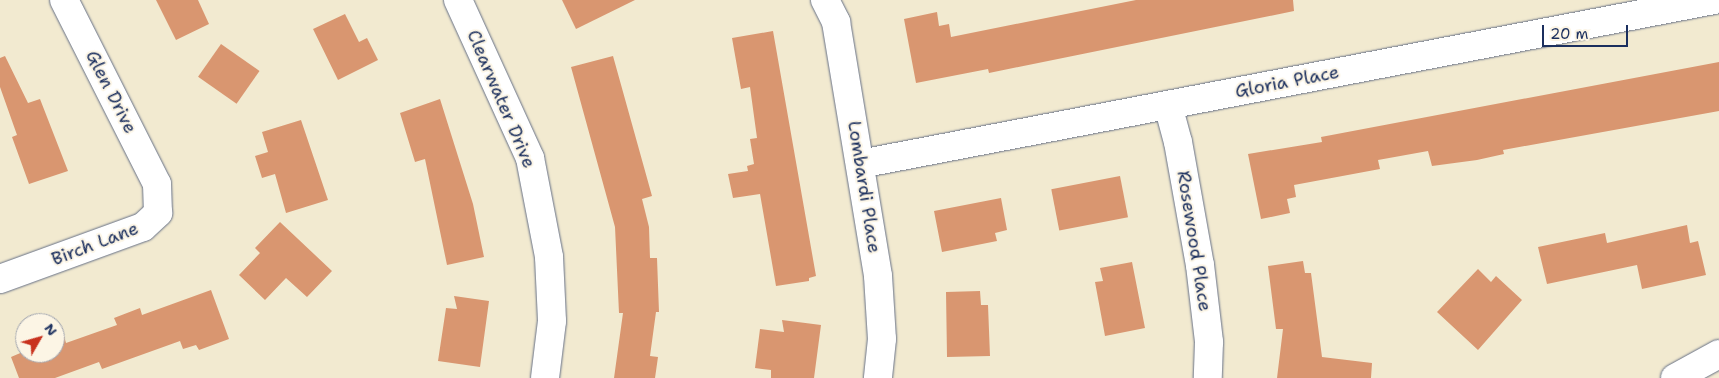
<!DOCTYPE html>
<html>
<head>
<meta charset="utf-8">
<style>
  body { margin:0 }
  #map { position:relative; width:1719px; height:378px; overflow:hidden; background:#f2ead0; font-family:"Shantell Sans",sans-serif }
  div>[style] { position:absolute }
  .building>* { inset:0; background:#d99670; transform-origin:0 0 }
  .roads { filter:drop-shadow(0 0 1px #667086) drop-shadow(0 0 1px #667086) }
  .street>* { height:28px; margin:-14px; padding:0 14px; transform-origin:14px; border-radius:14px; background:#fff }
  span { translate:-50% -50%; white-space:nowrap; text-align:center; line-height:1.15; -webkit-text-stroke:4px #fcf5e5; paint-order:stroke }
  .street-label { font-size:18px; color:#1b2f5e }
  .north { position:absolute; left:15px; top:313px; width:50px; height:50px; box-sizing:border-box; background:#fcf5e5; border:1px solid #a2a6af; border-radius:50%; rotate:52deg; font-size:14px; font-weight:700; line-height:20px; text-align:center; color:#1b2f5e }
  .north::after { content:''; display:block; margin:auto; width:18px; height:22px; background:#c8321e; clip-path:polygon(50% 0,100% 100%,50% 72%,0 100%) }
  .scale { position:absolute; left:1542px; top:25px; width:86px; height:22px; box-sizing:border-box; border:2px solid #1b2f5e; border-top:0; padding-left:6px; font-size:15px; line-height:18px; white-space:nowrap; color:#1b2f5e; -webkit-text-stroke:4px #fcf5e5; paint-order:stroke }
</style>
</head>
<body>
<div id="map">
  <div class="building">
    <div style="clip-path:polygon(156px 0,198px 0,209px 24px,176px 40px)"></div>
    <div style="clip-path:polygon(562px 0,635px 0,576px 29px)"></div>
    <div style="clip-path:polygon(1136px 0,1293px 0,1294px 11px,989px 73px,988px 69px,916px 83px,904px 19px,937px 12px,939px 26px,949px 24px,951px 37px)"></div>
    <div style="clip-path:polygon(345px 14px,359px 42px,367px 38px,378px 60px,338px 80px,313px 29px)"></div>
    <div style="clip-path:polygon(773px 31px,816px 276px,809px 278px,809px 281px,776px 286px,760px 194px,733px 198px,728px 174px,748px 171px,747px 166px,754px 164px,750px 139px,757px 138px,750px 87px,741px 89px,732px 38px)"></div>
    <div style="left:221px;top:44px;width:47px;height:40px;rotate:35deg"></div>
    <div style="clip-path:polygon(5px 56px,28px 103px,40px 99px,68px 171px,29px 184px,12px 137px,17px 135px,0 87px,0 58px)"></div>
    <div style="clip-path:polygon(613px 56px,652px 196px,642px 199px,649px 227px,650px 258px,657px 258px,659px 312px,656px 312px,650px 356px,658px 357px,655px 378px,614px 378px,623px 313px,619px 313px,615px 227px,571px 67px)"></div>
    <div style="clip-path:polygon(1719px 62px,1719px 111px,1503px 150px,1504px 154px,1477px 160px,1432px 166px,1428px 151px,1378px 160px,1380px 169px,1294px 185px,1296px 197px,1287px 199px,1290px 213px,1261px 219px,1248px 154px,1322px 142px,1321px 137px)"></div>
    <div style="clip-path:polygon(440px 99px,473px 204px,484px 257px,447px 265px,425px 159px,415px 162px,400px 113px)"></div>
    <div style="clip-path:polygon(301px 120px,328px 200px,286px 213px,275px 174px,262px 178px,255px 156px,268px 152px,262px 132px)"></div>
    <div style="left:1120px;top:176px;width:42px;height:70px;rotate:79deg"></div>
    <div style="clip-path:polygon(1001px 198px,1007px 230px,995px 233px,997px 241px,942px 252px,934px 211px)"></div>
    <div style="clip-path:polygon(280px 222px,332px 271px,307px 297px,286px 278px,265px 300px,239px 275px,260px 253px,255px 248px)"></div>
    <div style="clip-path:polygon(1687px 225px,1690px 243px,1698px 241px,1706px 275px,1642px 289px,1637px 265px,1547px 284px,1538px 247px,1605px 233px,1607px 243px)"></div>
    <div style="clip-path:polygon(1303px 261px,1305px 273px,1311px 273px,1322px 357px,1372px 363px,1371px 378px,1277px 378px,1283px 329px,1276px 329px,1268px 266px)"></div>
    <div style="clip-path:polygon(1132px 262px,1145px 328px,1105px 336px,1095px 282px,1103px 281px,1100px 268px)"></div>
    <div style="clip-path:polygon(1478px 269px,1491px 282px,1496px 276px,1522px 300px,1478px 350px,1437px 312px)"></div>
    <div style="clip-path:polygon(211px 290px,229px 339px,199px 350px,196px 345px,183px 349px,180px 341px,102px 369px,99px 362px,55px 378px,19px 378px,11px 357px,25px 351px,55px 353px,55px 340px,64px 336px,66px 343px,117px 325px,114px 318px,140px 308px,142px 315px)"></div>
    <div style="clip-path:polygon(980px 291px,981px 305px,988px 305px,990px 356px,947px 357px,946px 292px)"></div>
    <div style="clip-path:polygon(454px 296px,489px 301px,480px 367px,438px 361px,446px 308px,457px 309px)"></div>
    <div style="clip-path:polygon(782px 320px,821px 325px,814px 378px,771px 378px,771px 370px,755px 368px,760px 329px,784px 332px)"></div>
  </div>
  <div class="roads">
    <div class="street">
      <div style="left:458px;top:0;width:174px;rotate:65.5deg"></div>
      <div style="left:530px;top:158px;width:101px;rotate:79.1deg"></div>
      <div style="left:549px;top:257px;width:64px;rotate:87.3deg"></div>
      <div style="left:552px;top:321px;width:57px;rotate:97deg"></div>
      <div style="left:825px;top:0;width:25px;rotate:63deg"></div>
      <div style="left:836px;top:22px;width:257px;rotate:80.6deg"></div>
      <div style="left:878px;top:276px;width:63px;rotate:86.4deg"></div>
      <div style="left:882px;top:339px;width:39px;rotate:96deg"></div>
      <div style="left:1168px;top:105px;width:38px;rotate:75deg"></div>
      <div style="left:1178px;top:142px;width:125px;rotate:79.9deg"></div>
      <div style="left:1200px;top:265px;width:78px;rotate:83.3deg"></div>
      <div style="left:1209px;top:342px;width:36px;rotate:92deg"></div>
      <div style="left:860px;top:164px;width:870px;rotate:-10.87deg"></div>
      <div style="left:0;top:279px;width:152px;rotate:-20deg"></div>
      <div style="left:143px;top:227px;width:21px;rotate:-43deg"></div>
      <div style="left:158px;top:213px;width:29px;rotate:-92deg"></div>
      <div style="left:157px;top:184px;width:206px;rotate:-116.8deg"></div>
      <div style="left:1675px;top:378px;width:50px;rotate:-28.6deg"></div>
    </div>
  </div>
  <div class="street-label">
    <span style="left:1287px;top:82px;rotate:-11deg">Gloria Place</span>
    <span style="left:111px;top:92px;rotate:63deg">Glen Drive</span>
    <span style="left:501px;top:99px;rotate:67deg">Clearwater Drive</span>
    <span style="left:864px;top:187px;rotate:81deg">Lombardi Place</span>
    <span style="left:1194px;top:241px;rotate:81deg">Rosewood Place</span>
    <span style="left:95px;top:244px;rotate:-21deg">Birch Lane</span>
  </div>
  <div class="north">N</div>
  <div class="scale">20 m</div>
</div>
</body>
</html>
